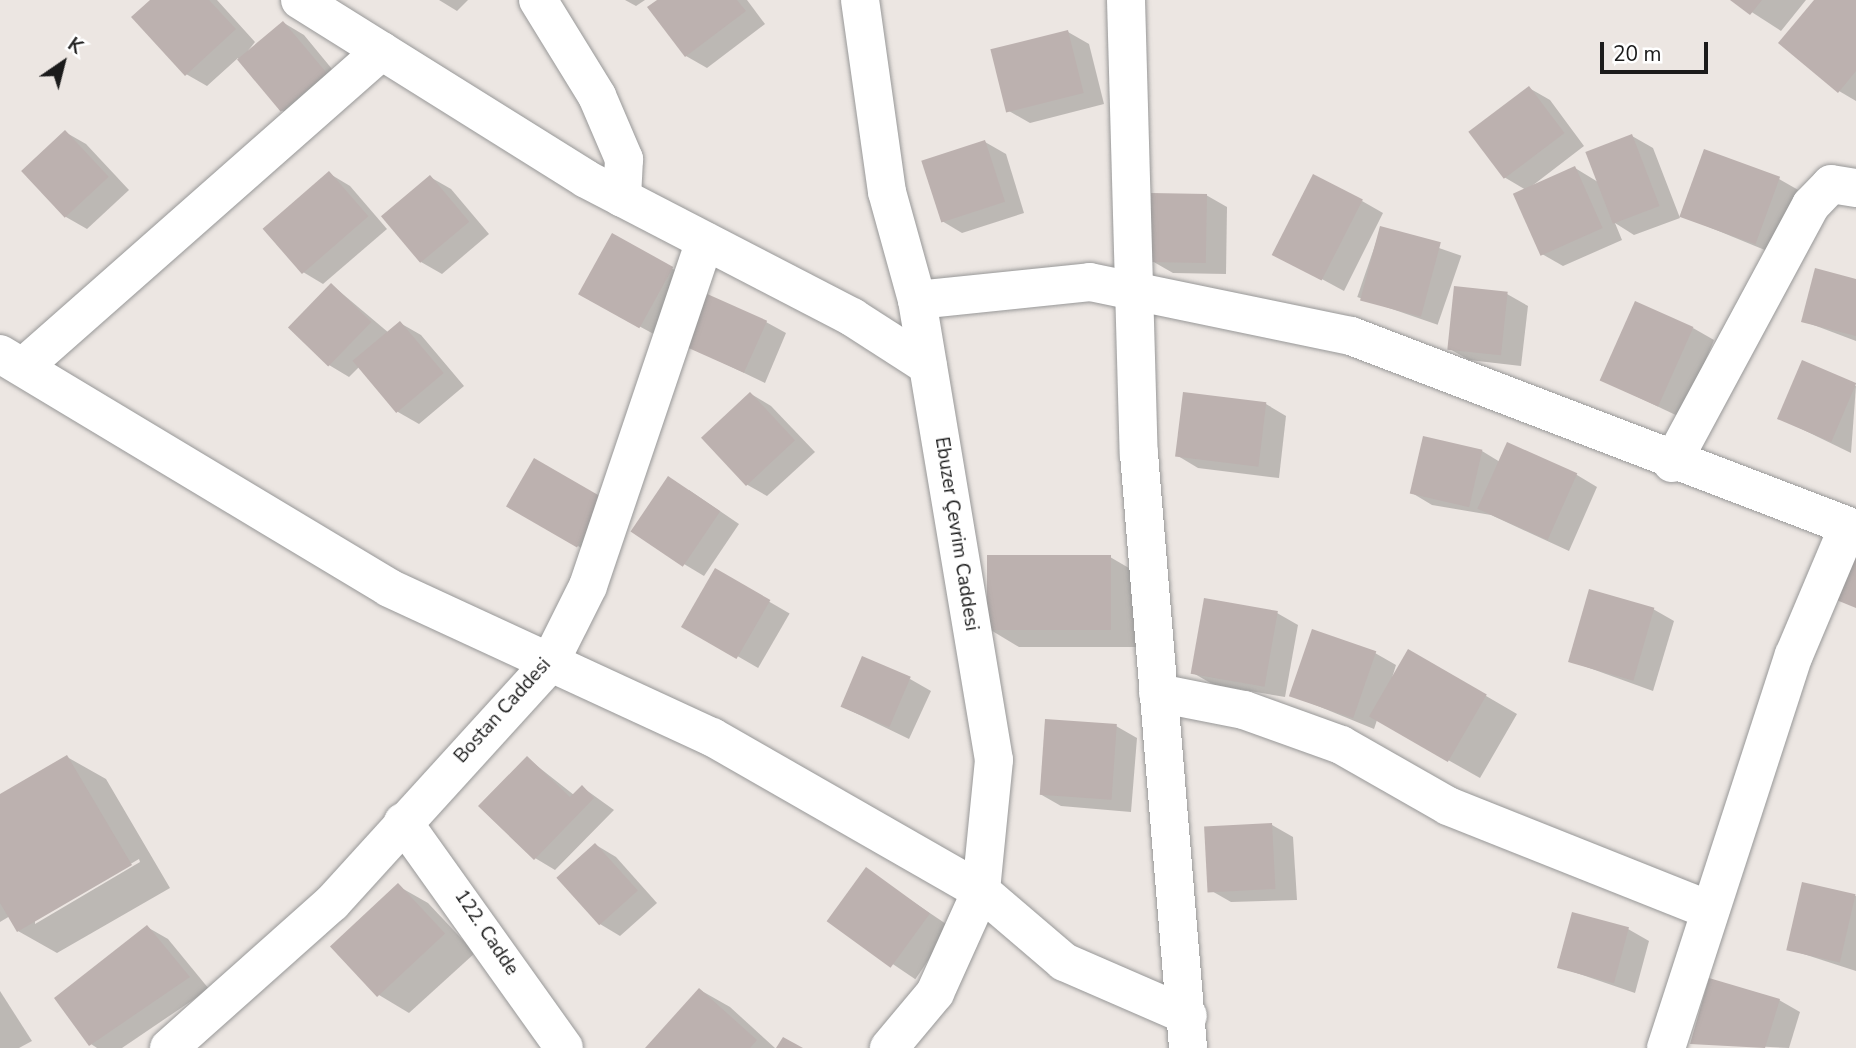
<!DOCTYPE html>
<html>
<head>
<meta charset="utf-8">
<style>
  body { margin:0 }
  #map { position:relative; width:1856px; height:1048px; overflow:hidden; background:#ece6e2; font-family:"Nunito Sans",sans-serif }
  div>[style] { position:absolute }
  .shadow>* { inset:0; background:#0003; transform-origin:0 0 }
  .building>* { inset:0; background:#bcb1af; transform-origin:0 0 }
  .roads { filter:drop-shadow(0 0 2px #989898) drop-shadow(0 0 2px #989898) }
  .minor>* { height:38px; margin:-19px; padding:0 19px; transform-origin:19px; border-radius:19px; background:#fff }
  span { translate:-50% -50%; white-space:nowrap; text-align:center; line-height:1.15; -webkit-text-stroke:6px #fff; paint-order:stroke }
  .street-label { font-size:19px; color:#1b1b1b }
  .north { position:absolute; left:28px; top:28px; width:70px; height:70px; -webkit-text-stroke:5px #fff; paint-order:stroke; rotate:35deg; font-size:19px; font-weight:700; line-height:28px; text-align:center; color:#1b1b1b }
  .north::after { content:''; display:block; margin:auto; width:24px; height:32px; background:#1b1b1b; clip-path:polygon(50% 0,100% 100%,50% 72%,0 100%) }
  .scale { position:absolute; left:1600px; top:42px; width:108px; height:32px; box-sizing:border-box; border:4px solid #1b1b1b; border-top:0; padding-left:9px; font-size:21px; line-height:24px; white-space:nowrap; color:#1b1b1b; -webkit-text-stroke:5px #fff; paint-order:stroke }
</style>
</head>
<body>
<div id="map">
  <div class="shadow">
    <div style="clip-path:polygon(153px 0,217px 0,255px 42px,243px 57px,284px 23px,304px 35px,346px 86px,302px 122px,281px 110px,238px 58px,207px 86px,186px 74px)"></div>
    <div style="clip-path:polygon(439px 0,468px 0,457px 11px)"></div>
    <div style="clip-path:polygon(625px 0,645px 0,636px 6px)"></div>
    <div style="clip-path:polygon(660px 0,747px 0,765px 24px,707px 68px,686px 56px)"></div>
    <div style="clip-path:polygon(1733px 0,1806px 0,1781px 31px)"></div>
    <div style="clip-path:polygon(1817px 0,1856px 0,1856px 101px,1839px 91px)"></div>
    <div style="clip-path:polygon(1068px 32px,1089px 44px,1104px 104px,1030px 123px,1009px 111px)"></div>
    <div style="clip-path:polygon(1529px 88px,1550px 100px,1584px 146px,1528px 189px,1575px 168px,1598px 182px,1632px 136px,1653px 148px,1680px 218px,1634px 235px,1615px 223px,1622px 240px,1563px 266px,1542px 254px,1526px 190px,1504px 177px)"></div>
    <div style="clip-path:polygon(65px 132px,86px 144px,129px 190px,87px 229px,66px 217px)"></div>
    <div style="clip-path:polygon(985px 142px,1006px 154px,1024px 213px,962px 233px,942px 221px)"></div>
    <div style="clip-path:polygon(330px 174px,350px 186px,387px 229px,323px 284px,303px 272px)"></div>
    <div style="clip-path:polygon(430px 177px,451px 189px,489px 234px,442px 274px,421px 262px)"></div>
    <div style="clip-path:polygon(1779px 179px,1800px 191px,1777px 255px,1682px 216px)"></div>
    <div style="clip-path:polygon(1206px 195px,1227px 207px,1226px 274px,1173px 273px,1152px 261px)"></div>
    <div style="clip-path:polygon(1362px 201px,1383px 213px,1344px 291px,1294px 264px)"></div>
    <div style="left:1381px;top:228px;width:85px;height:73px;rotate:19deg"></div>
    <div style="clip-path:polygon(613px 236px,693px 280px,661px 338px,602px 306px)"></div>
    <div style="clip-path:polygon(1856px 281px,1856px 341px,1803px 321px)"></div>
    <div style="clip-path:polygon(332px 285px,389px 333px,400px 323px,421px 335px,464px 386px,419px 424px,398px 412px,359px 367px,349px 377px,329px 365px)"></div>
    <div style="clip-path:polygon(1507px 294px,1528px 306px,1521px 366px,1469px 360px,1448px 348px)"></div>
    <div style="clip-path:polygon(766px 322px,786px 333px,765px 383px,684px 344px)"></div>
    <div style="clip-path:polygon(1693px 328px,1714px 340px,1682px 418px,1604px 381px)"></div>
    <div style="clip-path:polygon(1803px 362px,1856px 386px,1851px 453px,1779px 418px)"></div>
    <div style="clip-path:polygon(751px 394px,771px 406px,815px 452px,767px 496px,746px 484px)"></div>
    <div style="clip-path:polygon(1266px 404px,1286px 416px,1279px 478px,1198px 468px,1178px 456px)"></div>
    <div style="clip-path:polygon(1482px 451px,1500px 462px,1577px 475px,1597px 487px,1569px 551px,1491px 515px,1432px 505px,1412px 493px)"></div>
    <div style="clip-path:polygon(689px 490px,739px 524px,704px 576px,684px 564px)"></div>
    <div style="clip-path:polygon(509px 507px,625px 512px,599px 558px)"></div>
    <div style="clip-path:polygon(1110px 557px,1141px 575px,1141px 647px,1019px 647px,989px 629px)"></div>
    <div style="left:716px;top:571px;width:85px;height:63px;rotate:30deg"></div>
    <div style="clip-path:polygon(1653px 609px,1674px 621px,1653px 691px,1570px 661px)"></div>
    <div style="clip-path:polygon(1277px 613px,1298px 625px,1285px 697px,1214px 685px,1193px 673px)"></div>
    <div style="clip-path:polygon(1409px 651px,1517px 714px,1480px 778px,1377px 720px,1374px 729px,1291px 695px,1375px 653px,1396px 665px,1392px 678px)"></div>
    <div style="clip-path:polygon(910px 679px,931px 691px,909px 739px,841px 706px)"></div>
    <div style="clip-path:polygon(1116px 726px,1137px 738px,1131px 812px,1061px 806px,1040px 794px)"></div>
    <div style="clip-path:polygon(evenodd,67px 757px,106px 779px,170px 888px,57px 953px,18px 931px,10px 916px,0 922px,0 796px,67px 757px,139px 859px,140px 862px,35px 924px,35px 920px,139px 859px)"></div>
    <div style="clip-path:polygon(527px 758px,574px 795px,582px 787px,614px 810px,555px 870px,535px 858px)"></div>
    <div style="clip-path:polygon(1272px 825px,1293px 837px,1297px 900px,1231px 902px,1210px 890px)"></div>
    <div style="clip-path:polygon(596px 845px,616px 857px,657px 903px,620px 936px,600px 924px)"></div>
    <div style="left:866px;top:870px;width:102px;height:63px;rotate:34deg"></div>
    <div style="clip-path:polygon(1803px 884px,1856px 896px,1856px 971px,1788px 949px)"></div>
    <div style="clip-path:polygon(398px 886px,428px 903px,475px 953px,409px 1013px,379px 995px)"></div>
    <div style="clip-path:polygon(147px 927px,168px 939px,209px 989px,122px 1048px,97px 1048px,91px 1044px)"></div>
    <div style="clip-path:polygon(1628px 929px,1649px 941px,1635px 993px,1559px 967px)"></div>
    <div style="clip-path:polygon(700px 990px,730px 1007px,775px 1048px,647px 1048px)"></div>
    <div style="clip-path:polygon(0 991px,32px 1041px,19px 1048px,0 1048px)"></div>
    <div style="clip-path:polygon(1779px 1000px,1800px 1012px,1789px 1048px,1692px 1043px)"></div>
  </div>
  <div class="building">
    <div style="clip-path:polygon(150px 0,209px 0,236px 29px,185px 76px,131px 17px)"></div>
    <div style="clip-path:polygon(657px 0,737px 0,746px 11px,685px 57px,647px 7px)"></div>
    <div style="clip-path:polygon(1730px 0,1762px 0,1750px 15px)"></div>
    <div style="clip-path:polygon(1814px 0,1856px 0,1856px 71px,1838px 93px,1778px 43px)"></div>
    <div style="left:283px;top:21px;width:68px;height:60px;rotate:50deg"></div>
    <div style="left:1068px;top:30px;width:65px;height:80px;rotate:76deg"></div>
    <div style="left:1529px;top:86px;width:59px;height:76px;rotate:53deg"></div>
    <div style="left:65px;top:130px;width:64px;height:60px;rotate:47deg"></div>
    <div style="left:1632px;top:134px;width:77px;height:50px;rotate:69deg"></div>
    <div style="left:985px;top:140px;width:65px;height:67px;rotate:72deg"></div>
    <div style="left:1704px;top:149px;width:81px;height:72px;rotate:20deg"></div>
    <div style="left:1575px;top:166px;width:68px;height:68px;rotate:66deg"></div>
    <div style="left:329px;top:171px;width:60px;height:88px;rotate:49deg"></div>
    <div style="left:1313px;top:174px;width:56px;height:91px;rotate:27deg"></div>
    <div style="left:430px;top:175px;width:61px;height:64px;rotate:50deg"></div>
    <div style="left:1151px;top:193px;width:56px;height:69px;rotate:1deg"></div>
    <div style="left:1380px;top:226px;width:63px;height:77px;rotate:15deg"></div>
    <div style="left:612px;top:233px;width:70px;height:70px;rotate:29deg"></div>
    <div style="clip-path:polygon(1815px 268px,1856px 279px,1856px 336px,1801px 322px)"></div>
    <div style="left:331px;top:283px;width:56px;height:62px;rotate:44deg"></div>
    <div style="left:1454px;top:286px;width:54px;height:64px;rotate:6deg"></div>
    <div style="left:705px;top:293px;width:68px;height:57px;rotate:24deg"></div>
    <div style="left:1635px;top:301px;width:64px;height:87px;rotate:24deg"></div>
    <div style="left:400px;top:321px;width:68px;height:62px;rotate:50deg"></div>
    <div style="left:1802px;top:360px;width:59px;height:64px;rotate:23deg"></div>
    <div style="left:750px;top:392px;width:66px;height:67px;rotate:47deg"></div>
    <div style="left:1183px;top:392px;width:84px;height:65px;rotate:7deg"></div>
    <div style="left:1423px;top:436px;width:61px;height:59px;rotate:13deg"></div>
    <div style="left:1507px;top:442px;width:77px;height:73px;rotate:24deg"></div>
    <div style="left:534px;top:458px;width:82px;height:56px;rotate:30deg"></div>
    <div style="left:668px;top:476px;width:63px;height:67px;rotate:34deg"></div>
    <div style="clip-path:polygon(1856px 546px,1856px 608px,1829px 597px)"></div>
    <div style="left:987px;top:555px;width:124px;height:75px"></div>
    <div style="left:715px;top:568px;width:64px;height:68px;rotate:30deg"></div>
    <div style="left:1589px;top:589px;width:68px;height:76px;rotate:16deg"></div>
    <div style="left:1204px;top:598px;width:75px;height:77px;rotate:10deg"></div>
    <div style="left:1312px;top:629px;width:68px;height:71px;rotate:19deg"></div>
    <div style="left:1408px;top:649px;width:91px;height:78px;rotate:30deg"></div>
    <div style="left:862px;top:656px;width:53px;height:55px;rotate:23deg"></div>
    <div style="left:1045px;top:719px;width:72px;height:76px;rotate:4deg"></div>
    <div style="clip-path:polygon(67px 755px,132px 865px,17px 932px,0 903px,0 794px)"></div>
    <div style="clip-path:polygon(527px 756px,570px 797px,582px 785px,594px 798px,534px 860px,478px 806px)"></div>
    <div style="left:1272px;top:823px;width:66px;height:68px;rotate:87deg"></div>
    <div style="left:595px;top:843px;width:64px;height:52px;rotate:48deg"></div>
    <div style="left:866px;top:867px;width:79px;height:67px;rotate:36deg"></div>
    <div style="left:1802px;top:882px;width:55px;height:70px;rotate:13deg"></div>
    <div style="left:398px;top:883px;width:69px;height:93px;rotate:47deg"></div>
    <div style="left:1572px;top:912px;width:59px;height:58px;rotate:15deg"></div>
    <div style="clip-path:polygon(147px 925px,190px 977px,89px 1046px,54px 998px)"></div>
    <div style="clip-path:polygon(1709px 978px,1780px 999px,1765px 1048px,1690px 1044px)"></div>
    <div style="clip-path:polygon(699px 988px,757px 1040px,750px 1048px,645px 1048px)"></div>
    <div style="clip-path:polygon(783px 1037px,803px 1048px,776px 1048px)"></div>
  </div>
  <div class="roads">
    <div class="minor">
      <div style="left:300px;top:0;width:337px;rotate:32deg"></div>
      <div style="left:586px;top:179px;width:300px;rotate:27.4deg"></div>
      <div style="left:852px;top:317px;width:90px;rotate:32.8deg"></div>
      <div style="left:538px;top:0;width:113px;rotate:58.4deg"></div>
      <div style="left:597px;top:96px;width:69px;rotate:66.8deg"></div>
      <div style="left:624px;top:159px;width:39px;rotate:93deg"></div>
      <div style="left:860px;top:0;width:194px;rotate:82deg"></div>
      <div style="left:887px;top:192px;width:112px;rotate:74.5deg"></div>
      <div style="left:917px;top:300px;width:466px;rotate:80.5deg"></div>
      <div style="left:994px;top:760px;width:132px;rotate:95.7deg"></div>
      <div style="left:981px;top:891px;width:112px;rotate:114.3deg"></div>
      <div style="left:935px;top:993px;width:72px;rotate:129.9deg"></div>
      <div style="left:1126px;top:0;width:454px;rotate:88.4deg"></div>
      <div style="left:1139px;top:454px;width:596px;rotate:85.28deg"></div>
      <div style="left:917px;top:300px;width:174px;rotate:-5.9deg"></div>
      <div style="left:1090px;top:282px;width:267px;rotate:11.7deg"></div>
      <div style="left:1351px;top:336px;width:541px;rotate:20.92deg"></div>
      <div style="left:0;top:354px;width:454px;rotate:31deg"></div>
      <div style="left:389px;top:588px;width:356px;rotate:24.8deg"></div>
      <div style="left:712px;top:737px;width:310px;rotate:29.8deg"></div>
      <div style="left:981px;top:891px;width:109px;rotate:40.5deg"></div>
      <div style="left:1064px;top:962px;width:135px;rotate:23.5deg"></div>
      <div style="left:23px;top:367px;width:478px;rotate:-41.4deg"></div>
      <div style="left:1672px;top:463px;width:293px;rotate:-61.7deg"></div>
      <div style="left:1811px;top:205px;width:29px;rotate:-46deg"></div>
      <div style="left:1831px;top:184px;width:25px;rotate:9deg"></div>
      <div style="left:1158px;top:693px;width:88px;rotate:11.2deg"></div>
      <div style="left:1244px;top:710px;width:103px;rotate:19.8deg"></div>
      <div style="left:1341px;top:745px;width:123px;rotate:29.7deg"></div>
      <div style="left:1448px;top:806px;width:282px;rotate:21.7deg"></div>
      <div style="left:403px;top:822px;width:277px;rotate:54.5deg"></div>
      <div style="left:169px;top:1048px;width:218px;rotate:-41.7deg"></div>
      <div style="left:332px;top:903px;width:321px;rotate:-47.7deg"></div>
      <div style="left:548px;top:666px;width:89px;rotate:-63.4deg"></div>
      <div style="left:588px;top:586px;width:364px;rotate:-71.3deg"></div>
      <div style="left:1666px;top:1048px;width:413px;rotate:-72deg"></div>
      <div style="left:1794px;top:655px;width:139px;rotate:-67.1deg"></div>
    </div>
  </div>
  <div class="street-label">
    <span style="left:956px;top:534px;rotate:81deg">Ebuzer Çevrim Caddesi</span>
    <span style="left:503px;top:711px;rotate:-48deg">Bostan Caddesi</span>
    <span style="left:486px;top:933px;rotate:56deg">122. Cadde</span>
  </div>
  <div class="north">K</div>
  <div class="scale">20 m</div>
</div>
</body>
</html>
